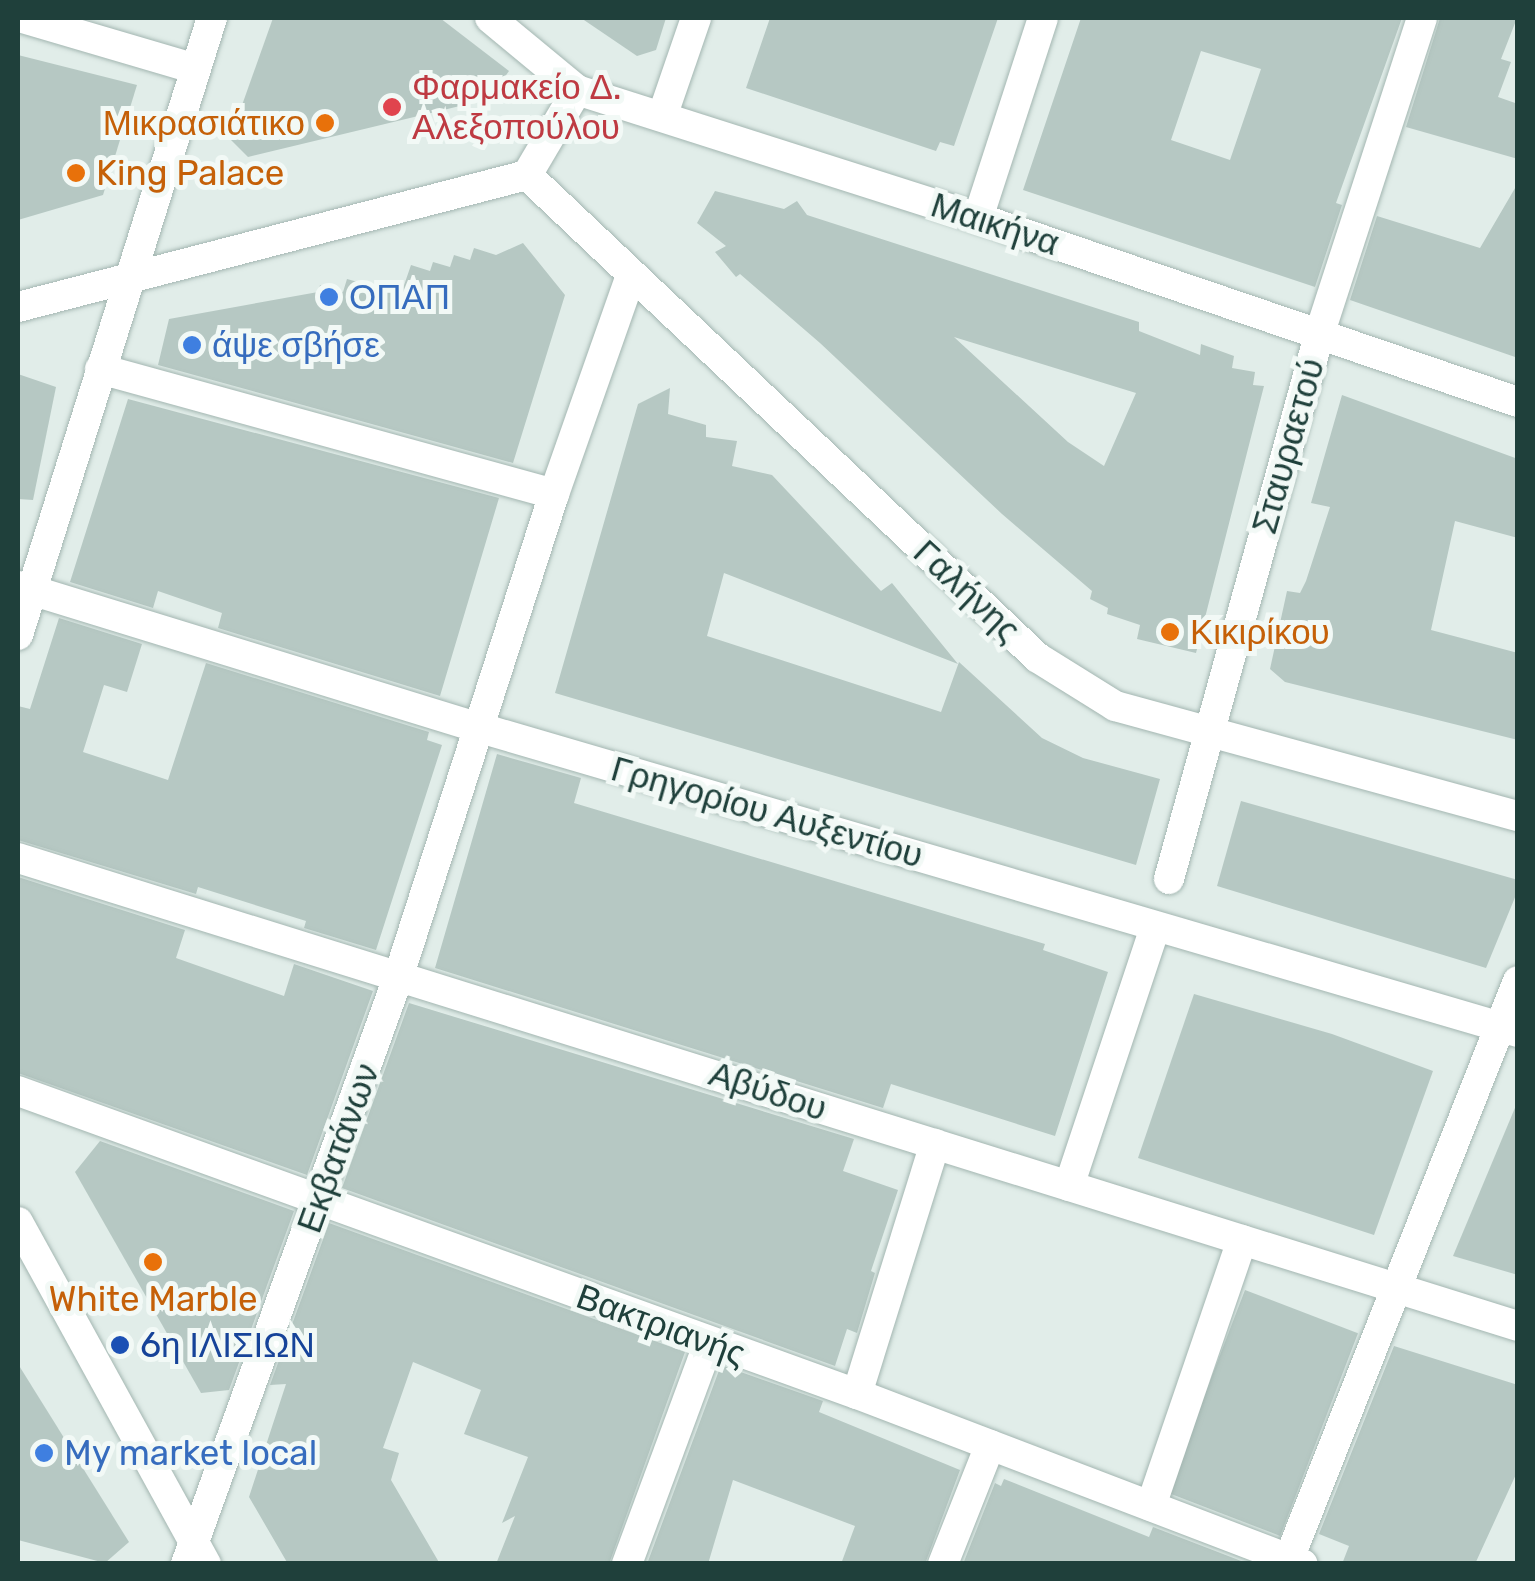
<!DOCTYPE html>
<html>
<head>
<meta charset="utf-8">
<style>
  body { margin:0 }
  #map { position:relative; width:1535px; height:1581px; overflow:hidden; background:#e1ede9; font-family:Rubik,sans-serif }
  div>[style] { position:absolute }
  .building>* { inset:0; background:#b6c8c3; transform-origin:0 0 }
  .roads { filter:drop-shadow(0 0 2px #a3b6b1) drop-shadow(0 0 2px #a3b6b1) }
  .street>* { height:30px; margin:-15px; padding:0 15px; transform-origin:15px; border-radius:15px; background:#fff }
  .secondary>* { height:30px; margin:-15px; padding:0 15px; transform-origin:15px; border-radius:15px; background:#fff }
  .dots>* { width:28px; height:28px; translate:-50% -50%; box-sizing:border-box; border:5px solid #f2f9f6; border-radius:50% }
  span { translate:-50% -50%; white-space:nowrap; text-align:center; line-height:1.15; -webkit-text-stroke:10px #f2f9f6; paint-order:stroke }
  .health-label { font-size:35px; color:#be3a42 }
  .left { translate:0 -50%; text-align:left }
  .food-label { font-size:35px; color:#c56008 }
  .right { translate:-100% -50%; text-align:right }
  .street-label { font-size:35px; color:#1f403b }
  .shop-label { font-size:35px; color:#366cbe }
  .transit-label { font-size:35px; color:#164399 }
  .frame { position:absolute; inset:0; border:20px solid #1f403b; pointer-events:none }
</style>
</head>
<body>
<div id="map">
  <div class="building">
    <div style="clip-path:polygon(273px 18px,440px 18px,509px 71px,489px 99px,248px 157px,230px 139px)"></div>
    <div style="clip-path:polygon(581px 18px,666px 18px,656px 50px,637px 56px)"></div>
    <div style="clip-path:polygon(770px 18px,998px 18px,954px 146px,940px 142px,936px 151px,746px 88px)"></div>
    <div style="clip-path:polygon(evenodd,1081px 18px,1402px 18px,1336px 203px,1342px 205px,1315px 287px,1023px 190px,1081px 18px,1201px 51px,1261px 69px,1230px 160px,1171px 140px,1201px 51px)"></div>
    <div style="clip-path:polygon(1440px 18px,1517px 18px,1501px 59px,1511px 62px,1498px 97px,1518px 104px,1518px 159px,1406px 127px)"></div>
    <div style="clip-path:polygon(18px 55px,137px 85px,103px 195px,18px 220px)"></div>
    <div style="clip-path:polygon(1518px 183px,1518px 358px,1350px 300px,1377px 216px,1480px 248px)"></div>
    <div style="clip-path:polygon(evenodd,715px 191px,784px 209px,797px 201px,807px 215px,1139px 322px,1139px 331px,1200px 355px,1201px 344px,1234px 356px,1232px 368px,1255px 372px,1253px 385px,1264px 386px,1196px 653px,1137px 639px,1140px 625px,1107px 614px,1108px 608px,1090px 599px,1092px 591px,1002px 514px,820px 343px,740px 274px,736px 277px,715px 252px,726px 246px,697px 223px,715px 191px,954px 337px,1136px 393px,1104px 466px,1068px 442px,954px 337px)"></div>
    <div style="clip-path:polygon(523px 243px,565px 295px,513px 463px,158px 365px,169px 319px,318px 292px,320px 285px,343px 292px,347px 279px,401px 294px,411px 265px,430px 271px,433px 262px,450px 267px,454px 255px,470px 260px,474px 248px,496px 255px)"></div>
    <div style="clip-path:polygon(18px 374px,56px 387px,33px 500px,18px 499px)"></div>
    <div style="clip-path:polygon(670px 388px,668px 414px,706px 425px,706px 437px,737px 441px,732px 466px,772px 475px,881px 591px,892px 583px,958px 664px,724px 573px,707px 636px,941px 712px,959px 662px,1042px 738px,1083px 758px,1160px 779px,1136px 865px,555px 693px,638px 404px)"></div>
    <div style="clip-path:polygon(1342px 395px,1518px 459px,1518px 538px,1455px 521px,1431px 630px,1518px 653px,1518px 740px,1285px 682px,1270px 669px,1287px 591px,1300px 593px,1306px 581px,1330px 507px,1311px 503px)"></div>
    <div style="clip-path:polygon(128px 399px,499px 498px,440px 696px,218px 628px,222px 613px,158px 591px,153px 608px,70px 582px)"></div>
    <div style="clip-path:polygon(59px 618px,142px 644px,127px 692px,104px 685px,83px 752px,168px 780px,206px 663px,429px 732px,427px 740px,442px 745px,376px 950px,304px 928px,306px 921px,198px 887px,196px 894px,18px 840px,18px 706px,30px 709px)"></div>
    <div style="clip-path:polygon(497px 754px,581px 778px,574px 803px,1045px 944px,1043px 950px,1108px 972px,1055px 1136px,891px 1084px,883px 1108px,435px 968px)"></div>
    <div style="clip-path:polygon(1241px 801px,1518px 880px,1518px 890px,1486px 968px,1217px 886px)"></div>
    <div style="clip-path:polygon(18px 877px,185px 930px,176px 958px,284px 996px,294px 964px,373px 991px,307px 1175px,18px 1073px)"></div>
    <div style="clip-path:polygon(1194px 994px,1332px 1034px,1433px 1071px,1374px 1235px,1138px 1158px)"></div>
    <div style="clip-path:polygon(409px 1003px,854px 1139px,843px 1171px,898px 1190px,871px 1271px,875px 1273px,857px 1333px,847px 1329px,835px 1366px,342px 1188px)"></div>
    <div style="clip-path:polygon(1517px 1103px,1518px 1103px,1518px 1275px,1453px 1256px)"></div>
    <div style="clip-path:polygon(100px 1141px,294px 1211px,229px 1390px,201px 1393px,75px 1172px)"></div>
    <div style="clip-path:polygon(329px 1223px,685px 1352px,609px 1564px,496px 1564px,515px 1516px,502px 1523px,528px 1457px,464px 1434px,481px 1390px,413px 1362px,383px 1448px,399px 1453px,391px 1480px,440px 1564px,288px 1564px,249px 1497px,286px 1384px,270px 1385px)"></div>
    <div style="left:1245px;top:1290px;width:121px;height:217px;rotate:21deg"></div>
    <div style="clip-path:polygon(1394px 1346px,1518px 1385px,1518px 1470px,1475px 1564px,1342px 1564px,1349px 1546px,1319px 1534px)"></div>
    <div style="clip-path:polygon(18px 1364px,129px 1542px,105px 1563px,18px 1540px)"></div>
    <div style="clip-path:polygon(721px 1365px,823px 1401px,819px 1412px,960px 1470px,925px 1564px,841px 1564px,855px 1526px,733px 1480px,708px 1564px,647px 1564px)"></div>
    <div style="clip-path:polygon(1004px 1479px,1149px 1537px,1153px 1527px,1249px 1564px,963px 1564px,995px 1483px,1001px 1486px)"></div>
  </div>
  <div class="roads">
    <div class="street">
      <div style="left:23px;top:18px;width:180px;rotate:16.4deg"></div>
      <div style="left:490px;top:18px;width:113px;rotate:39.6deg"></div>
      <div style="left:577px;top:90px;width:421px;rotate:17.7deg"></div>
      <div style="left:978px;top:218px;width:570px;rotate:18.82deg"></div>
      <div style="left:663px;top:114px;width:102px;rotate:-71deg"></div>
      <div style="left:527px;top:175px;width:703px;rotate:43.39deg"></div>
      <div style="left:1038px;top:658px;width:91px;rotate:31.9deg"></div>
      <div style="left:1115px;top:706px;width:418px;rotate:15.3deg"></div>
      <div style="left:978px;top:218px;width:210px;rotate:-72deg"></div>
      <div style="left:18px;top:307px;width:526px;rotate:-14.54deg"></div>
      <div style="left:527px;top:175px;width:99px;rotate:-59.5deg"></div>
      <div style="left:100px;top:369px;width:471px;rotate:15.4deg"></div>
      <div style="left:18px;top:586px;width:480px;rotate:17.1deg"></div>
      <div style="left:477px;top:727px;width:1085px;rotate:16.33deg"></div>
      <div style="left:18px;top:635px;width:647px;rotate:-72.55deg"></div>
      <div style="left:18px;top:858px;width:1571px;rotate:17.33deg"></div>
      <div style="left:1169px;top:879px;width:567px;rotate:-74.57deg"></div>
      <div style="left:1320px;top:332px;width:330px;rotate:-72deg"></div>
      <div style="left:18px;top:1091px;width:892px;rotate:19.86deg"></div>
      <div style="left:857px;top:1394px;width:477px;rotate:20.9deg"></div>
      <div style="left:1069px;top:1186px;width:273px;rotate:-71.6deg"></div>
      <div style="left:857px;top:1394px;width:262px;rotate:-72.7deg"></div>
      <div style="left:1151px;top:1506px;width:281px;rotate:-71.1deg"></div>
      <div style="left:186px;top:1564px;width:626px;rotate:-70.12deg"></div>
      <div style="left:399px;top:975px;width:505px;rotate:-72.14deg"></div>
      <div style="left:554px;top:494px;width:232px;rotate:-70.6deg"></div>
      <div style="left:627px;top:1564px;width:237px;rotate:-69.7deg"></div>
      <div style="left:943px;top:1564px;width:128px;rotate:-68.4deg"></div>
      <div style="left:1287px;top:1564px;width:627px;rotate:-68.39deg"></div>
    </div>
    <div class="secondary">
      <div style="left:18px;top:1222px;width:390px;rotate:61.2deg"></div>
    </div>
  </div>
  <div class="dots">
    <div style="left:392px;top:107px;background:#e0444e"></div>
    <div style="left:325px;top:123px;background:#e8710a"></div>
    <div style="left:76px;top:173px;background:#e8710a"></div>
    <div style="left:329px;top:297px;background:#3f7fe0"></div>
    <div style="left:192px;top:345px;background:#3f7fe0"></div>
    <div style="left:1170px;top:632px;background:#e8710a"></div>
    <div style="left:153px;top:1262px;background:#e8710a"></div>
    <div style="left:120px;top:1345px;background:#1a4fb4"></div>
    <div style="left:44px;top:1453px;background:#3f7fe0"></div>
  </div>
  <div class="health-label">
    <span class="left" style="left:412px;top:107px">Φαρμακείο Δ.<br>Αλεξοπούλου</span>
  </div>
  <div class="food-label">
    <span class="right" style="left:305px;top:123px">Μικρασιάτικο</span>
    <span class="left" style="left:96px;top:173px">King Palace</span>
    <span class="left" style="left:1190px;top:632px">Κικιρίκου</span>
    <span style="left:153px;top:1299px">White Marble</span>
  </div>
  <div class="street-label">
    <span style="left:995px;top:224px;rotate:18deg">Μαικήνα</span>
    <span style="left:1288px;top:446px;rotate:-74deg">Σταυραετού</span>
    <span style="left:967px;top:591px;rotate:43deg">Γαλήνης</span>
    <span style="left:767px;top:812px;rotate:16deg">Γρηγορίου Αυξεντίου</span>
    <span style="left:768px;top:1091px;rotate:18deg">Αβύδου</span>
    <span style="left:338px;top:1148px;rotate:-70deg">Εκβατάνων</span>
    <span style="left:661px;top:1325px;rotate:20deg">Βακτριανής</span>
  </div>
  <div class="shop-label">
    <span class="left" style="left:349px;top:297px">ΟΠΑΠ</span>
    <span class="left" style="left:212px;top:345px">άψε σβήσε</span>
    <span class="left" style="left:64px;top:1453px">My market local</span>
  </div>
  <div class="transit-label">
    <span class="left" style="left:140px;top:1345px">6η ΙΛΙΣΙΩΝ</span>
  </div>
  <div class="frame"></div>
</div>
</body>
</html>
